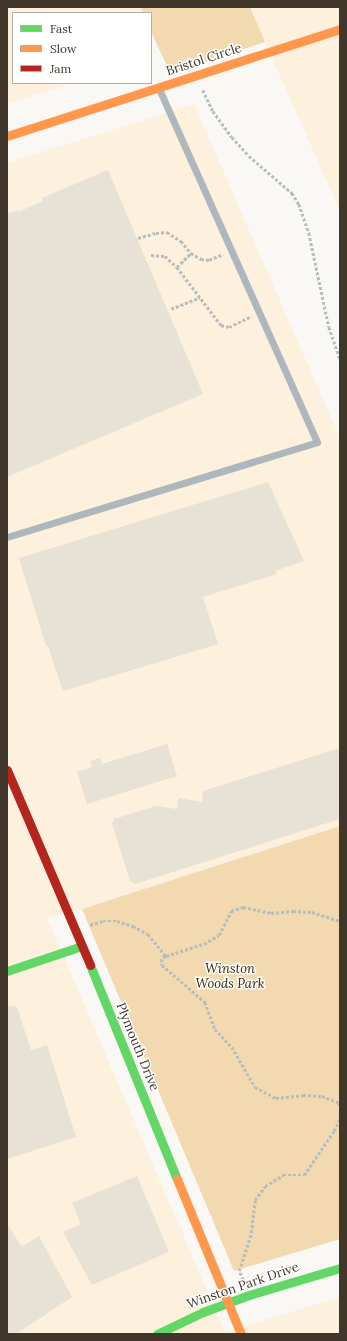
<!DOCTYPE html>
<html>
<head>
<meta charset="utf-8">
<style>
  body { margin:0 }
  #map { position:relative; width:347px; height:1341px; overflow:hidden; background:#faf8f5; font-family:Lora,serif }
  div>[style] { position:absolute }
  .built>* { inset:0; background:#fdf0dd }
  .green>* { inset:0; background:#f2d9b0 }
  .building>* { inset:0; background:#e8e1d6 }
  .path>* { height:2.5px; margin-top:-1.25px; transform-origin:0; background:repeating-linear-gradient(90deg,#b7bcbe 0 3px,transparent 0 5px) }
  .lane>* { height:7px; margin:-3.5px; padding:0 3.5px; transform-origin:3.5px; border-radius:3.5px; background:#aeb7bc }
  .fast>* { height:9px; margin:-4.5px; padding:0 4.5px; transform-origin:4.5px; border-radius:4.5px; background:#63d668 }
  .slow>* { height:9px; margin:-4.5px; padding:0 4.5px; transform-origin:4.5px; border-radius:4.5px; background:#ff974d }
  .jam>* { height:9px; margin:-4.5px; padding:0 4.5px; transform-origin:4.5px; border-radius:4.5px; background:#b3261e }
  span { translate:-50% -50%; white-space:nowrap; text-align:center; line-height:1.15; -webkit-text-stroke:3px #fff; paint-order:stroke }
  .street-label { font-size:13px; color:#40372a }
  .park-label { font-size:13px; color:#3a2600; font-style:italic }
  .frame { position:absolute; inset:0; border:8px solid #40372a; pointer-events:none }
  .legend { position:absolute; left:12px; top:12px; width:140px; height:72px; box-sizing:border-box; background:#fff; border:1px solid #b3afaa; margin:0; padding:5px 7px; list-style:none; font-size:12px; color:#40372a }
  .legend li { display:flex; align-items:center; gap:8px; height:20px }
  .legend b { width:20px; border:1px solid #b3afaa }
</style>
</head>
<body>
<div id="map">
  <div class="built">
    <div style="clip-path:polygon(7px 7px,141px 7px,143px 13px,13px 13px,13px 83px,72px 83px,7px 104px)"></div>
    <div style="clip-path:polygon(250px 7px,340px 7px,340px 211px,265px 42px)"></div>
    <div style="clip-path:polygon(194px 104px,340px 438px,340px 826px,82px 909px,47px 918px,225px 1332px,340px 1297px,340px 1334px,7px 1334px,7px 163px)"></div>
  </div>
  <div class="green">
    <div style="clip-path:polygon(141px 7px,250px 7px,265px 42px,171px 74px,151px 32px,151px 13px,143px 13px)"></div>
    <div style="clip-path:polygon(340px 826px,340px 1239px,234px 1271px,82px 909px)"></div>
  </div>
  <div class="building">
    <div style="clip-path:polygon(108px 170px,203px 394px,7px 477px,7px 214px,17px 210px,18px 212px,43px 201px,42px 198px)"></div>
    <div style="clip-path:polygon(268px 482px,304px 561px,275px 571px,277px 574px,203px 597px,218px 644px,63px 691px,48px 646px,46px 646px,19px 558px)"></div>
    <div style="clip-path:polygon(167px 744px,177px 776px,87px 804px,77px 772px,92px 767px,90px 761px,100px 758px,102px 764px)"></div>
    <div style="clip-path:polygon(340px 748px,340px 819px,135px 884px,130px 881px,112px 824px,114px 819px,156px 806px,177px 809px,178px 798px,202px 802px,203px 791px)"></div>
    <div style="clip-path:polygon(7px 1006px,17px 1007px,31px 1050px,47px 1045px,76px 1137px,7px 1159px)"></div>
    <div style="clip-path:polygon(137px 1176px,169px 1252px,92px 1285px,63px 1232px,81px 1224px,72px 1203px)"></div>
    <div style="clip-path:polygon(7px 1224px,22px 1247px,39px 1236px,72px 1297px,16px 1334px,7px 1334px)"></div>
  </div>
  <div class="path">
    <div style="left:203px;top:90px;width:23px;rotate:65deg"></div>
    <div style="left:213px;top:111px;width:32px;rotate:54deg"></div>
    <div style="left:232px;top:137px;width:25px;rotate:48deg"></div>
    <div style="left:249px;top:156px;width:57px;rotate:40.7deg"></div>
    <div style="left:292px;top:193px;width:13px;rotate:58deg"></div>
    <div style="left:299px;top:204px;width:31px;rotate:71deg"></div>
    <div style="left:309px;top:233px;width:96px;rotate:78deg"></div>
    <div style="left:329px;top:327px;width:34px;rotate:71deg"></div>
    <div style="left:138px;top:238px;width:19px;rotate:-16deg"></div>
    <div style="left:156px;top:233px;width:11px;rotate:-5deg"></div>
    <div style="left:167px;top:232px;width:17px;rotate:33deg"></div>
    <div style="left:181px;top:241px;width:16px;rotate:50deg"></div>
    <div style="left:191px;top:253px;width:12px;rotate:31deg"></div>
    <div style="left:201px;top:259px;width:8px;rotate:7deg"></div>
    <div style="left:209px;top:260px;width:15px;rotate:-23deg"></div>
    <div style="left:151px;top:255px;width:14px;rotate:4deg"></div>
    <div style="left:165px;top:256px;width:16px;rotate:43deg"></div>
    <div style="left:177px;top:267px;width:73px;rotate:52.8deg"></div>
    <div style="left:221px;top:325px;width:8px;rotate:14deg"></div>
    <div style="left:229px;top:327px;width:25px;rotate:-26deg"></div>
    <div style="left:177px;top:267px;width:20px;rotate:-45deg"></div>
    <div style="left:171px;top:309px;width:31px;rotate:-22deg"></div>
    <div style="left:90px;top:925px;width:14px;rotate:-17deg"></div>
    <div style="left:103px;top:921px;width:14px"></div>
    <div style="left:117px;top:921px;width:17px;rotate:17deg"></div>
    <div style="left:133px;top:926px;width:17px;rotate:28deg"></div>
    <div style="left:148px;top:934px;width:28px;rotate:51deg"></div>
    <div style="left:166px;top:956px;width:40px;rotate:-18deg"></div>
    <div style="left:204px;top:944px;width:17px;rotate:-31deg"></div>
    <div style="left:219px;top:935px;width:27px;rotate:-63deg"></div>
    <div style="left:231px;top:911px;width:13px;rotate:-18deg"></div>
    <div style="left:243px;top:907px;width:29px;rotate:12deg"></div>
    <div style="left:271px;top:913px;width:22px;rotate:-5deg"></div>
    <div style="left:293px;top:911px;width:19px;rotate:3deg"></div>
    <div style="left:312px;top:912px;width:29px;rotate:18deg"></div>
    <div style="left:166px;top:956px;width:5px;rotate:143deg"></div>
    <div style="left:162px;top:959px;width:6px;rotate:90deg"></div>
    <div style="left:162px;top:965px;width:57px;rotate:40.7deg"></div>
    <div style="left:205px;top:1002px;width:29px;rotate:70deg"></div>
    <div style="left:215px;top:1029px;width:25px;rotate:47deg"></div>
    <div style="left:232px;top:1047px;width:46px;rotate:60.1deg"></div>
    <div style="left:255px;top:1087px;width:24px;rotate:28deg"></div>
    <div style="left:276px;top:1098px;width:27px;rotate:-6deg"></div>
    <div style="left:303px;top:1095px;width:19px;rotate:3deg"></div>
    <div style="left:322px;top:1096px;width:18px;rotate:22deg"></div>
    <div style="left:339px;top:1103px;width:4px;rotate:76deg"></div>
    <div style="left:243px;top:1280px;width:10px;rotate:-114deg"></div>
    <div style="left:239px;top:1271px;width:40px;rotate:-72deg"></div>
    <div style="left:251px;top:1233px;width:33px;rotate:-83deg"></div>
    <div style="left:255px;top:1200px;width:17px;rotate:-54deg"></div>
    <div style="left:265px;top:1186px;width:21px;rotate:-31deg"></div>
    <div style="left:283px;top:1175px;width:21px"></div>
    <div style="left:304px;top:1175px;width:53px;rotate:-55.7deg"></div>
    <div style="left:334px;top:1131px;width:14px;rotate:-65deg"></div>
  </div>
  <div class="lane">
    <div style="left:7px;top:537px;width:324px;rotate:-17deg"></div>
    <div style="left:317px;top:442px;width:388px;rotate:-114.1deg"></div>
  </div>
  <div class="fast">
    <div style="left:90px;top:965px;width:231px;rotate:67.9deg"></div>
    <div style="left:7px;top:971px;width:79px;rotate:-18.4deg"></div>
    <div style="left:157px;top:1334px;width:51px;rotate:-25.6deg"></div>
    <div style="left:203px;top:1312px;width:49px;rotate:-20.3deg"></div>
    <div style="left:249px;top:1295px;width:95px;rotate:-16.5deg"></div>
  </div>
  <div class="slow">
    <div style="left:7px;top:136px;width:350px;rotate:-17.8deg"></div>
    <div style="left:177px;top:1179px;width:168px;rotate:67.6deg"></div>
  </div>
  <div class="jam">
    <div style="left:7px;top:770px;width:212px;rotate:66.9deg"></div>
  </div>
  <div class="street-label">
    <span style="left:204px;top:60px;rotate:-18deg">Bristol Circle</span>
    <span style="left:137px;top:1047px;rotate:68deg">Plymouth Drive</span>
    <span style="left:243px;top:1286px;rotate:-19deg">Winston Park Drive</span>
  </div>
  <div class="park-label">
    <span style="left:230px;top:977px">Winston<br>Woods Park</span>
  </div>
  <div class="frame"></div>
  <ul class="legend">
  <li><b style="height:5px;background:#63d668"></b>Fast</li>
  <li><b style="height:5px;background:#ff974d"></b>Slow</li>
  <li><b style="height:5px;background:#b3261e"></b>Jam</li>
  </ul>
</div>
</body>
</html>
